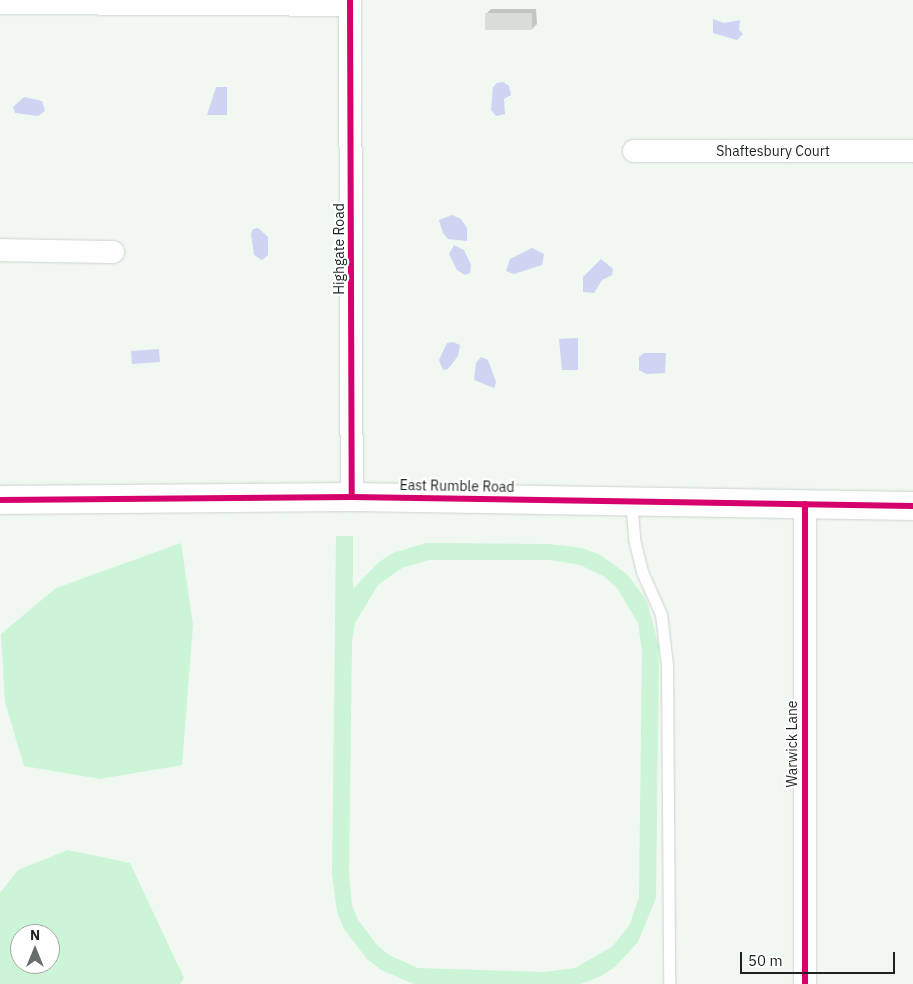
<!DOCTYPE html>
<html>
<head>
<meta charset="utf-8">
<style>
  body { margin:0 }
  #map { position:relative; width:913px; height:984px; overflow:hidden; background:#f0f8f1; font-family:"IBM Plex Sans",sans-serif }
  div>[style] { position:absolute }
  .green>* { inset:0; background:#cbf5d6 }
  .water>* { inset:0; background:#d0d3f2; transform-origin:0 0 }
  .shadow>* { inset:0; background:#0003 }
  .building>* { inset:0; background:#d8ddd9; transform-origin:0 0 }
  .roads { filter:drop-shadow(0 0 1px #cdd3ce) drop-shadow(0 0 1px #cdd3ce) }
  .lane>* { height:11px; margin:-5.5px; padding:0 5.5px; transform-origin:5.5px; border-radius:5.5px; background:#fdfefd }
  .street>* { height:22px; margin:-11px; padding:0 11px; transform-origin:11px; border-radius:11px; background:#fdfefd }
  .secondary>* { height:28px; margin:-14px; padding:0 14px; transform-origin:14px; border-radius:14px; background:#fdfefd }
  .cycleway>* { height:6px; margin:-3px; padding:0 3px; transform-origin:3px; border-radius:3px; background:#d6006c }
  span { translate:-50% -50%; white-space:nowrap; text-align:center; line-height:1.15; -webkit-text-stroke:4.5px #fff; paint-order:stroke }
  .street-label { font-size:14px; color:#1d231f }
  .north { position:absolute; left:10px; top:924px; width:50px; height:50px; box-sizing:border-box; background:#fff; border:1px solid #a5a7a5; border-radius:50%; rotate:0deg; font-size:14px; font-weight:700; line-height:20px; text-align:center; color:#1d231f }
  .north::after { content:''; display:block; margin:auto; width:18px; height:22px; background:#676e68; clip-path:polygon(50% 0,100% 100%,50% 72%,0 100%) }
  .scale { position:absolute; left:740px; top:952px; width:155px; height:22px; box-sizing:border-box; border:2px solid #1d231f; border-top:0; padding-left:6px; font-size:15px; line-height:18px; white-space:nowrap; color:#1d231f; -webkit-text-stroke:4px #fff; paint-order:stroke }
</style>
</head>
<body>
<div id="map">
  <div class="green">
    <div style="clip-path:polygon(evenodd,336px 536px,353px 536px,353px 589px,379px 562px,393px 553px,426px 543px,549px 544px,582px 548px,600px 555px,627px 574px,647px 601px,659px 648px,656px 898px,638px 942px,615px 967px,599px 977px,581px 984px,414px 984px,381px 970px,367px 959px,344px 929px,337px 912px,332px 875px,336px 536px,429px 560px,551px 560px,580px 565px,605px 577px,617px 588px,638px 623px,642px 651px,639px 897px,630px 924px,613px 946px,575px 968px,544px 972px,418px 968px,389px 955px,377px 945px,358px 920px,352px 905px,349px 874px,352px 641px,355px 623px,378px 585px,402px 568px,429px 560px)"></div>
    <div style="clip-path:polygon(181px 543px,193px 625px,182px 765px,100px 779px,24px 766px,5px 702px,1px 634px,56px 588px)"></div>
    <div style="clip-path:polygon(evenodd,68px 850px,130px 863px,184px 978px,180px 984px,0 984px,0 893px,18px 870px,68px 850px,20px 934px,50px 934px,50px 964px,20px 964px,20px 934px)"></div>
  </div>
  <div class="water">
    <div style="clip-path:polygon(713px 19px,724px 23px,740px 20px,739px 30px,743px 34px,737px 40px,713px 33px)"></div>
    <div style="clip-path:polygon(503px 82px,509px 86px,511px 95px,504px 99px,505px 114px,496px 116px,491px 110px,493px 87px,497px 83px)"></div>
    <div style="clip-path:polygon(216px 87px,227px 87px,227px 115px,207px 115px)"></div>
    <div style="clip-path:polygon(24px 97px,42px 101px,45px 111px,38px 116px,15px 113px,13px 107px)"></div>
    <div style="clip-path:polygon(452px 215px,461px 219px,467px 228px,467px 241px,448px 239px,443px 233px,439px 220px)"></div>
    <div style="clip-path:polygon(258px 228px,268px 237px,268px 255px,262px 260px,254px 255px,251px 234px,253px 229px)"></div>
    <div style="clip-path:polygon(454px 245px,464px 250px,471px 265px,470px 273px,465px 275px,457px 270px,449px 254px)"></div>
    <div style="clip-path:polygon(532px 248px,544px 254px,542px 265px,514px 274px,506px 271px,510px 259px)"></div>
    <div style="clip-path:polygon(601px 259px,613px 269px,612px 275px,602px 280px,594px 293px,583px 292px,583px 277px)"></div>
    <div style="clip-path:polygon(578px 338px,578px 370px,562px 370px,559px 339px)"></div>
    <div style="clip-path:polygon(453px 342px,460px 345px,458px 356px,448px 369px,443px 370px,439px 360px,447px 343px)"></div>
    <div style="left:159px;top:349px;width:13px;height:28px;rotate:86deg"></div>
    <div style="clip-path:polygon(644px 353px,666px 353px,665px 373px,646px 374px,639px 370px,639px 357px)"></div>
    <div style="clip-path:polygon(481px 357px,488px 360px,496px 382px,494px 388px,474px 380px,476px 363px)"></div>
  </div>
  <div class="shadow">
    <div style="clip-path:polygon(491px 9px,536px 9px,537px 24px,532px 29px,486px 14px)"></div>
  </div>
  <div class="building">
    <div style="left:532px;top:13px;width:17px;height:47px;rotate:90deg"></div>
  </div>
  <div class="roads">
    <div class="lane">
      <div style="left:631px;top:501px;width:38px;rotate:85deg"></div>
      <div style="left:634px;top:539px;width:34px;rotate:76deg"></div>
      <div style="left:642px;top:572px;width:46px;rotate:65.7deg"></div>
      <div style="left:661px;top:614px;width:51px;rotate:83.3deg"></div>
      <div style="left:667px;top:665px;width:319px;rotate:89.6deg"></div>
    </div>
    <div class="street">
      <div style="left:350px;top:0;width:497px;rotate:89.8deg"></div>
      <div style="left:0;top:3px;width:350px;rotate:0.3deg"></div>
      <div style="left:634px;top:151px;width:279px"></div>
      <div style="left:0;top:250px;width:113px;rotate:1deg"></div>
      <div style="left:805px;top:504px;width:480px;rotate:90deg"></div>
    </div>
    <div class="secondary">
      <div style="left:0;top:500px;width:352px;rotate:-0.5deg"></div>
      <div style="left:352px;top:497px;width:561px;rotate:0.92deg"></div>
    </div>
  </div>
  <div class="cycleway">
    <div style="left:350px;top:0;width:497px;rotate:89.8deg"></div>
    <div style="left:0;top:500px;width:352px;rotate:-0.5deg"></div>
    <div style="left:352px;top:497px;width:561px;rotate:0.92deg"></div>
    <div style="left:805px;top:504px;width:480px;rotate:90deg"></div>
  </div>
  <div class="street-label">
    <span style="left:773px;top:151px">Shaftesbury Court</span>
    <span style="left:339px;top:249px;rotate:-90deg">Highgate Road</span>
    <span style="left:457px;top:486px;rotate:1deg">East Rumble Road</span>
    <span style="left:792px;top:744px;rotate:-90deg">Warwick Lane</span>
  </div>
  <div class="north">N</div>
  <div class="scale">50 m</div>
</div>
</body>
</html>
